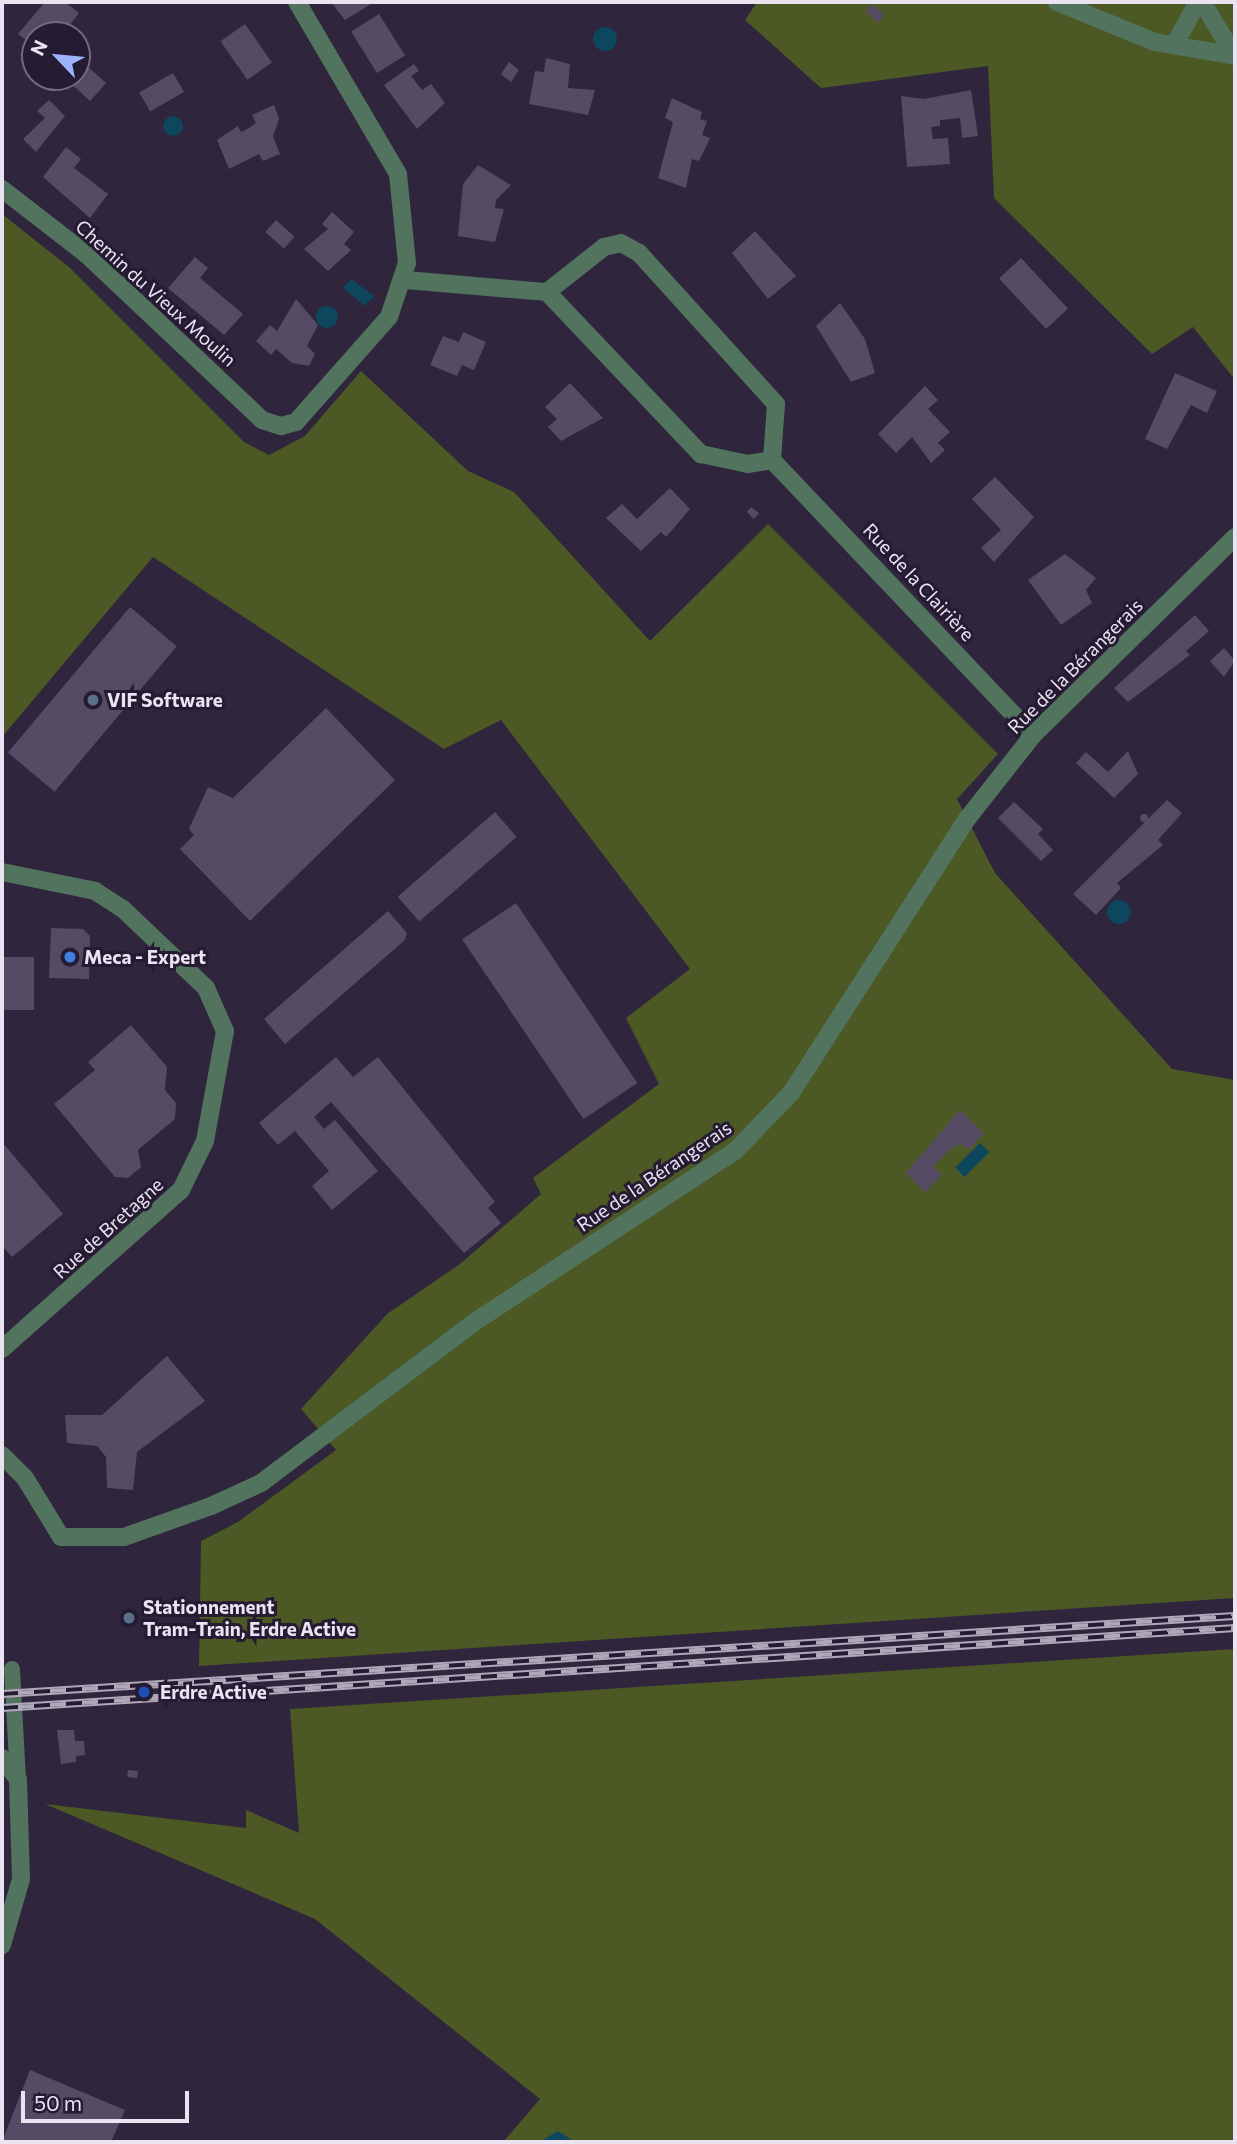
<!DOCTYPE html>
<html>
<head>
<meta charset="utf-8">
<style>
  body { margin:0 }
  #map { position:relative; width:1237px; height:2144px; overflow:hidden; background:#2f253c; font-family:Commissioner,sans-serif }
  div>[style] { position:absolute }
  .green>* { inset:0; background:#4c5924 }
  .water>* { inset:0; background:#0d475e; transform-origin:0 0 }
  .round { border-radius:50% }
  .building>* { inset:0; background:#564b65; transform-origin:0 0 }
  .pedestrian>* { height:16px; margin:-8px; padding:0 8px; transform-origin:8px; border-radius:8px; background:#52735e }
  .minor>* { height:18px; margin:-9px; padding:0 9px; transform-origin:9px; border-radius:9px; background:#52735e }
  .tertiary>* { height:18px; margin:-9px; padding:0 9px; transform-origin:9px; border-radius:9px; background:#52735e }
  .rail>* { height:8px; margin-top:-4px; transform-origin:0; background:repeating-linear-gradient(90deg,#251b32 0 16px,#afa8b9 0 32px); box-sizing:border-box; border-block:2px solid #afa8b9 }
  .dots>* { width:19px; height:19px; translate:-50% -50%; box-sizing:border-box; border:4px solid #251b32; border-radius:50% }
  span { translate:-50% -50%; white-space:nowrap; text-align:center; line-height:1.15; -webkit-text-stroke:6px #251b32; paint-order:stroke }
  .street-label { font-size:19px; color:#e9e3f2 }
  .poi-label { font-size:19px; color:#e9e3f2; font-weight:700 }
  .left { translate:0 -50%; text-align:left }
  .frame { position:absolute; inset:0; border:4px solid #e9e3f2; pointer-events:none }
  .north { position:absolute; left:21px; top:21px; width:70px; height:70px; box-sizing:border-box; background:#251b32; border:2px solid #736b7f; border-radius:50%; rotate:296deg; font-size:19px; font-weight:700; line-height:28px; text-align:center; color:#e9e3f2 }
  .north::after { content:''; display:block; margin:auto; width:24px; height:32px; background:#9db4fd; clip-path:polygon(50% 0,100% 100%,50% 72%,0 100%) }
  .scale { position:absolute; left:21px; top:2091px; width:168px; height:32px; box-sizing:border-box; border:4px solid #e9e3f2; border-top:0; padding-left:9px; font-size:21px; line-height:24px; white-space:nowrap; color:#e9e3f2; -webkit-text-stroke:5px #251b32; paint-order:stroke }
</style>
</head>
<body>
<div id="map">
  <div class="green">
    <div style="clip-path:polygon(757px 2px,1235px 2px,1235px 380px,1193px 327px,1152px 354px,994px 198px,988px 66px,821px 88px,745px 20px)"></div>
    <div style="clip-path:polygon(2px 214px,69px 267px,244px 442px,269px 455px,305px 436px,361px 371px,468px 471px,514px 492px,650px 641px,768px 524px,998px 754px,957px 799px,995px 873px,1172px 1069px,1235px 1080px,1235px 1598px,199px 1666px,201px 1541px,238px 1522px,336px 1450px,301px 1409px,387px 1314px,460px 1264px,541px 1194px,533px 1178px,659px 1084px,626px 1018px,690px 969px,501px 720px,444px 749px,153px 557px,2px 737px)"></div>
    <div style="clip-path:polygon(1235px 1649px,1235px 2142px,503px 2142px,540px 2099px,315px 1919px,45px 1804px,246px 1828px,246px 1810px,299px 1833px,290px 1709px)"></div>
  </div>
  <div class="water">
    <div class="round" style="left:593px;top:27px;width:24px;height:24px"></div>
    <div class="round" style="left:163px;top:116px;width:20px;height:20px"></div>
    <div style="clip-path:polygon(351px 279px,374px 296px,365px 306px,343px 288px)"></div>
    <div class="round" style="left:316px;top:306px;width:22px;height:22px"></div>
    <div class="round" style="left:1107px;top:900px;width:24px;height:24px"></div>
    <div style="left:980px;top:1143px;width:13px;height:35px;rotate:45deg"></div>
    <div style="clip-path:polygon(558px 2131px,575px 2142px,539px 2142px)"></div>
  </div>
  <div class="building">
    <div style="clip-path:polygon(45px 2px,65px 2px,79px 13px,62px 35px,35px 35px,35px 47px,18px 34px)"></div>
    <div style="clip-path:polygon(331px 2px,370px 2px,371px 4px,345px 20px)"></div>
    <div style="left:873px;top:4px;width:16px;height:10px;rotate:45deg"></div>
    <div style="left:379px;top:14px;width:49px;height:33px;rotate:58deg"></div>
    <div style="left:245px;top:24px;width:47px;height:30px;rotate:55deg"></div>
    <div style="clip-path:polygon(546px 58px,570px 64px,568px 88px,595px 90px,588px 115px,529px 104px,535px 71px,544px 72px)"></div>
    <div style="clip-path:polygon(509px 62px,519px 70px,511px 82px,501px 74px)"></div>
    <div style="clip-path:polygon(414px 64px,419px 71px,411px 76px,422px 90px,431px 84px,445px 103px,417px 129px,384px 85px)"></div>
    <div style="left:86px;top:65px;width:27px;height:24px;rotate:42deg"></div>
    <div style="left:173px;top:73px;width:22px;height:39px;rotate:60deg"></div>
    <div style="clip-path:polygon(971px 90px,978px 136px,962px 138px,960px 118px,940px 120px,940px 126px,931px 127px,933px 139px,948px 138px,950px 164px,907px 167px,901px 96px,924px 99px)"></div>
    <div style="clip-path:polygon(672px 98px,702px 112px,700px 119px,707px 121px,702px 135px,710px 138px,699px 161px,692px 159px,686px 188px,658px 178px,673px 122px,665px 118px)"></div>
    <div style="clip-path:polygon(49px 100px,65px 116px,36px 152px,23px 139px,45px 118px,37px 111px)"></div>
    <div style="clip-path:polygon(274px 105px,279px 119px,273px 136px,280px 154px,263px 161px,259px 154px,229px 169px,217px 140px,238px 126px,241px 132px,249px 128px,256px 123px,252px 115px)"></div>
    <div style="clip-path:polygon(66px 147px,81px 159px,74px 168px,108px 194px,90px 218px,43px 177px)"></div>
    <div style="clip-path:polygon(478px 165px,511px 185px,496px 200px,495px 208px,504px 209px,495px 242px,458px 236px,463px 184px)"></div>
    <div style="clip-path:polygon(332px 212px,354px 232px,344px 244px,351px 250px,328px 271px,304px 249px,328px 229px,322px 224px)"></div>
    <div style="left:276px;top:220px;width:25px;height:16px;rotate:42deg"></div>
    <div style="clip-path:polygon(755px 231px,796px 276px,768px 299px,732px 253px)"></div>
    <div style="clip-path:polygon(195px 257px,208px 268px,200px 278px,243px 314px,224px 335px,168px 288px)"></div>
    <div style="left:1021px;top:258px;width:69px;height:30px;rotate:47deg"></div>
    <div style="clip-path:polygon(296px 299px,318px 325px,307px 346px,315px 354px,309px 366px,292px 363px,276px 349px,271px 355px,256px 341px,270px 325px,277px 331px)"></div>
    <div style="clip-path:polygon(840px 303px,865px 339px,875px 373px,851px 382px,816px 326px)"></div>
    <div style="clip-path:polygon(463px 332px,486px 342px,474px 370px,462px 365px,457px 376px,430px 365px,443px 336px,459px 342px)"></div>
    <div style="clip-path:polygon(1175px 373px,1217px 391px,1207px 413px,1191px 405px,1167px 449px,1145px 439px)"></div>
    <div style="clip-path:polygon(570px 383px,603px 418px,561px 441px,548px 427px,557px 419px,545px 407px)"></div>
    <div style="clip-path:polygon(925px 386px,938px 400px,928px 409px,950px 432px,938px 443px,945px 450px,931px 463px,912px 437px,896px 453px,878px 434px)"></div>
    <div style="clip-path:polygon(995px 477px,1034px 517px,994px 562px,981px 548px,1001px 530px,972px 499px)"></div>
    <div style="clip-path:polygon(670px 488px,690px 509px,666px 537px,661px 532px,641px 551px,606px 518px,622px 504px,637px 519px)"></div>
    <div style="clip-path:polygon(751px 507px,759px 513px,754px 519px,747px 512px)"></div>
    <div style="clip-path:polygon(1065px 554px,1096px 578px,1086px 590px,1092px 603px,1061px 625px,1028px 580px)"></div>
    <div style="left:130px;top:607px;width:61px;height:190px;rotate:40deg"></div>
    <div style="clip-path:polygon(1195px 615px,1209px 631px,1186px 651px,1190px 655px,1128px 702px,1114px 688px)"></div>
    <div style="clip-path:polygon(1224px 648px,1235px 661px,1224px 677px,1210px 661px)"></div>
    <div style="clip-path:polygon(326px 708px,395px 780px,250px 921px,180px 849px,194px 835px,189px 829px,208px 787px,233px 798px)"></div>
    <div style="clip-path:polygon(1128px 751px,1138px 774px,1114px 798px,1076px 763px,1086px 752px,1108px 772px)"></div>
    <div style="clip-path:polygon(1167px 800px,1182px 813px,1158px 840px,1163px 845px,1117px 883px,1121px 888px,1096px 915px,1073px 894px)"></div>
    <div style="clip-path:polygon(1014px 802px,1043px 829px,1038px 834px,1053px 850px,1041px 861px,998px 818px)"></div>
    <div style="left:495px;top:812px;width:33px;height:129px;rotate:49deg"></div>
    <div class="round" style="left:1140px;top:814px;width:8px;height:8px"></div>
    <div style="left:516px;top:903px;width:217px;height:65px;rotate:56deg"></div>
    <div style="clip-path:polygon(388px 911px,407px 933px,405px 940px,285px 1044px,264px 1019px)"></div>
    <div style="clip-path:polygon(51px 928px,83px 929px,90px 936px,89px 979px,49px 978px)"></div>
    <div style="left:2px;top:957px;width:32px;height:53px"></div>
    <div style="clip-path:polygon(131px 1025px,167px 1067px,165px 1090px,176px 1103px,175px 1119px,138px 1150px,141px 1167px,128px 1178px,115px 1177px,54px 1104px,95px 1070px,88px 1062px)"></div>
    <div style="clip-path:polygon(336px 1057px,353px 1077px,378px 1057px,495px 1202px,488px 1208px,501px 1223px,464px 1253px,331px 1102px,314px 1117px,324px 1129px,335px 1120px,378px 1171px,332px 1210px,312px 1186px,329px 1171px,295px 1131px,278px 1145px,259px 1123px)"></div>
    <div style="clip-path:polygon(960px 1110px,984px 1134px,968px 1150px,961px 1143px,948px 1151px,933px 1167px,942px 1175px,925px 1192px,906px 1173px)"></div>
    <div style="clip-path:polygon(2px 1142px,63px 1214px,12px 1257px,2px 1246px)"></div>
    <div style="clip-path:polygon(167px 1356px,205px 1401px,137px 1452px,133px 1490px,107px 1488px,106px 1457px,97px 1446px,67px 1443px,65px 1415px,102px 1415px)"></div>
    <div style="clip-path:polygon(57px 1730px,74px 1730px,75px 1741px,84px 1741px,85px 1755px,76px 1756px,76px 1762px,61px 1764px)"></div>
    <div style="left:128px;top:1770px;width:10px;height:7px;rotate:6deg"></div>
    <div style="clip-path:polygon(30px 2070px,125px 2110px,111px 2142px,2px 2142px)"></div>
  </div>
  <div class="pedestrian">
    <div style="left:12px;top:1669px;width:110px;rotate:86.9deg"></div>
  </div>
  <div class="minor">
    <div style="left:1057px;top:2px;width:106px;rotate:22.2deg"></div>
    <div style="left:1155px;top:42px;width:81px;rotate:9.9deg"></div>
    <div style="left:1174px;top:45px;width:49px;rotate:-60.8deg"></div>
    <div style="left:2px;top:189px;width:106px;rotate:37.7deg"></div>
    <div style="left:86px;top:254px;width:242px;rotate:43.3deg"></div>
    <div style="left:262px;top:420px;width:20px;rotate:18deg"></div>
    <div style="left:281px;top:426px;width:16px;rotate:-15deg"></div>
    <div style="left:296px;top:422px;width:140px;rotate:-48.5deg"></div>
    <div style="left:389px;top:317px;width:57px;rotate:-71.6deg"></div>
    <div style="left:407px;top:263px;width:89px;rotate:-95.8deg"></div>
    <div style="left:398px;top:174px;width:199px;rotate:-120.4deg"></div>
    <div style="left:406px;top:280px;width:142px;rotate:4.9deg"></div>
    <div style="left:547px;top:292px;width:73px;rotate:-38.3deg"></div>
    <div style="left:604px;top:247px;width:17px;rotate:-13deg"></div>
    <div style="left:621px;top:243px;width:21px;rotate:29deg"></div>
    <div style="left:639px;top:253px;width:204px;rotate:47.8deg"></div>
    <div style="left:776px;top:404px;width:56px;rotate:94.1deg"></div>
    <div style="left:772px;top:460px;width:379px;rotate:46.5deg"></div>
    <div style="left:547px;top:292px;width:224px;rotate:46.5deg"></div>
    <div style="left:701px;top:454px;width:48px;rotate:12deg"></div>
    <div style="left:748px;top:464px;width:24px;rotate:-9deg"></div>
    <div style="left:2px;top:872px;width:95px;rotate:11.5deg"></div>
    <div style="left:95px;top:891px;width:33px;rotate:33deg"></div>
    <div style="left:123px;top:909px;width:115px;rotate:43.6deg"></div>
    <div style="left:206px;top:988px;width:47px;rotate:66.2deg"></div>
    <div style="left:225px;top:1031px;width:112px;rotate:100.3deg"></div>
    <div style="left:205px;top:1141px;width:55px;rotate:116.1deg"></div>
    <div style="left:181px;top:1190px;width:239px;rotate:138.4deg"></div>
    <div style="left:2px;top:1455px;width:33px;rotate:45deg"></div>
    <div style="left:25px;top:1478px;width:69px;rotate:58.6deg"></div>
    <div style="left:61px;top:1537px;width:63px"></div>
    <div style="left:124px;top:1537px;width:92px;rotate:-19.6deg"></div>
    <div style="left:211px;top:1506px;width:55px;rotate:-24.7deg"></div>
    <div style="left:261px;top:1483px;width:266px;rotate:-37deg"></div>
    <div style="left:473px;top:1323px;width:313px;rotate:-33.3deg"></div>
    <div style="left:735px;top:1151px;width:81px;rotate:-46deg"></div>
    <div style="left:791px;top:1093px;width:326px;rotate:-57.3deg"></div>
    <div style="left:967px;top:819px;width:107px;rotate:-51.8deg"></div>
    <div style="left:1033px;top:735px;width:283px;rotate:-44.4deg"></div>
    <div style="left:2px;top:1758px;width:26px;rotate:53deg"></div>
    <div style="left:18px;top:1779px;width:100px;rotate:88.3deg"></div>
    <div style="left:21px;top:1879px;width:69px;rotate:106.1deg"></div>
  </div>
  <div class="tertiary">
    <div style="left:1202px;top:2px;width:63px;rotate:58.6deg"></div>
  </div>
  <div class="rail">
    <div style="left:2px;top:1694px;width:1235px;rotate:-3.62deg"></div>
    <div style="left:2px;top:1708px;width:1236px;rotate:-3.71deg"></div>
  </div>
  <div class="dots">
    <div style="left:93px;top:700px;background:#5c6f8a"></div>
    <div style="left:70px;top:957px;background:#3f7fe0"></div>
    <div style="left:129px;top:1618px;background:#5c6f8a"></div>
    <div style="left:144px;top:1692px;background:#1a4fb4"></div>
  </div>
  <div class="street-label">
    <span style="left:156px;top:293px;rotate:42deg">Chemin du Vieux Moulin</span>
    <span style="left:919px;top:582px;rotate:47deg">Rue de la Clairière</span>
    <span style="left:1075px;top:666px;rotate:-45deg">Rue de la Bérangerais</span>
    <span style="left:654px;top:1176px;rotate:-34deg">Rue de la Bérangerais</span>
    <span style="left:108px;top:1228px;rotate:-42deg">Rue de Bretagne</span>
  </div>
  <div class="poi-label">
    <span class="left" style="left:107px;top:700px">VIF Software</span>
    <span class="left" style="left:84px;top:957px">Meca - Expert</span>
    <span class="left" style="left:143px;top:1618px">Stationnement<br>Tram-Train, Erdre Active</span>
    <span class="left" style="left:160px;top:1692px">Erdre Active</span>
  </div>
  <div class="frame"></div>
  <div class="north">N</div>
  <div class="scale">50 m</div>
</div>
</body>
</html>
